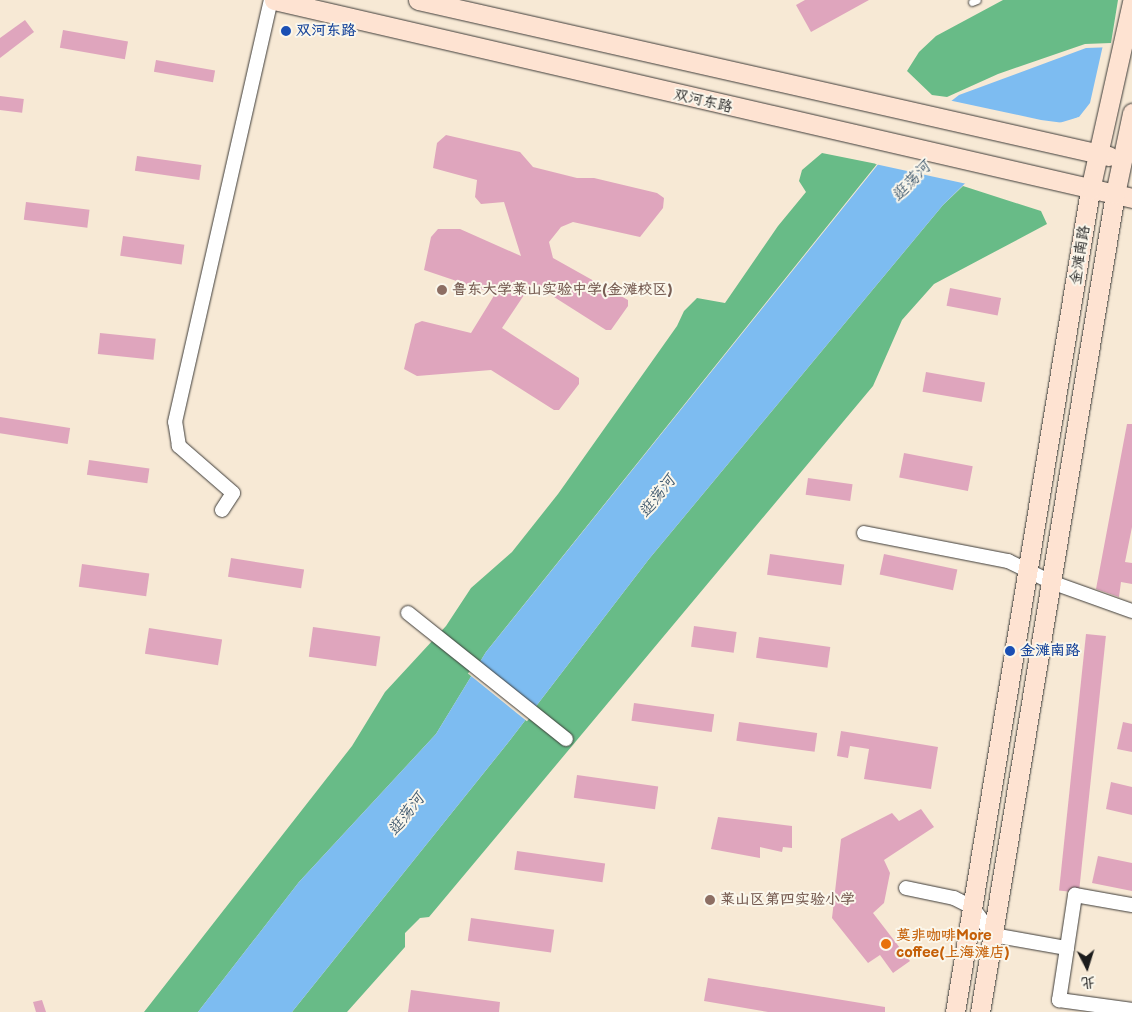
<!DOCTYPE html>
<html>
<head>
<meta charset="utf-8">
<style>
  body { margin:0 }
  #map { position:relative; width:1132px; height:1012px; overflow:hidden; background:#f7e9d5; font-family:"Balsamiq Sans","LXGW WenKai TC",sans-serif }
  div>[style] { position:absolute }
  .forest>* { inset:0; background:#68bb87 }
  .water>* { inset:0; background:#7dbcf1 }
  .pier>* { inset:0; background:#f7e9d5; transform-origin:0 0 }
  .building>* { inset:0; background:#dfa5bd; transform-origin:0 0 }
  .roads { filter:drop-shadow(0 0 1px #3d3b38) drop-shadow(0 0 1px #3d3b38) }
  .lane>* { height:7px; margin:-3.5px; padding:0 3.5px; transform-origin:3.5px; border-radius:3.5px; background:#fff }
  .street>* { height:14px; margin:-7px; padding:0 7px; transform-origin:7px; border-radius:7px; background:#fff }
  .secondary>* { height:19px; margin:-9.5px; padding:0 9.5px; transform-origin:9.5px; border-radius:9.5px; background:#fee3d2 }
  .dots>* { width:14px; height:14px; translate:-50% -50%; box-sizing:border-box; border:2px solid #fbf7ec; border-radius:50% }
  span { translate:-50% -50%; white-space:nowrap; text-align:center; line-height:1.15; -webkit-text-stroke:4px #fbf7ec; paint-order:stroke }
  .transit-label { font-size:15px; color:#164399; font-weight:700 }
  .left { translate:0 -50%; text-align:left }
  .street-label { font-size:15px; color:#1c1c1c }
  .education-label { font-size:15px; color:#785e54; font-weight:700 }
  .food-label { font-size:15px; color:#c56008; font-weight:700 }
  .water-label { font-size:16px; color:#435c71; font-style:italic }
  .north { position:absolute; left:1062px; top:942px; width:50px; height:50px; -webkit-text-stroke:4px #fbf7ec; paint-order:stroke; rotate:175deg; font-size:14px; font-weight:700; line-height:20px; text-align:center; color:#1c1c1c }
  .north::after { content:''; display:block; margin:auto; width:18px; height:22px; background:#1c1c1c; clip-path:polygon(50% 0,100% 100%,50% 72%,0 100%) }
</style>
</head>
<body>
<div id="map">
  <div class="forest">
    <div style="clip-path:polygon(1003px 0,1118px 0,1111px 43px,1085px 44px,998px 74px,947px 97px,932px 95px,907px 71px,919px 52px,936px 36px)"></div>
    <div style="clip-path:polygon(822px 153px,877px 164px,486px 652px,436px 734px,299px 882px,198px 1012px,144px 1012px,352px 746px,385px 692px,446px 626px,471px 588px,512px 552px,558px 494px,677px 326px,684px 311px,697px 298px,725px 303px,778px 226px,806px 192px,799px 181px,802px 170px)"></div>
    <div style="clip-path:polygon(963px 186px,1041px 211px,1047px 224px,934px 284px,902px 320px,873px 386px,429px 917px,420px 918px,405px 933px,405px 947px,347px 1012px,292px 1012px,507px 744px,649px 559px,943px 205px)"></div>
  </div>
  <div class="water">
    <div style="clip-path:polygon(1114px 47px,1089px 114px,1026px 133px,999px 150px,943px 205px,649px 559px,507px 744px,292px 1012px,198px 1012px,299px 882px,436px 734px,486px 652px,892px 147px,959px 95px,1086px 48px)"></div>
  </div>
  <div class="pier">
    <div style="clip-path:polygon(1103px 45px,1132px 46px,1132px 115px,1079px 117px,1078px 119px,1027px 135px,1000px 152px,967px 184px,875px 164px,890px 145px,948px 100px,1041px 120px,1064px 123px,1079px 117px,1090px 103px)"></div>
    <div style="left:478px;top:661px;width:76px;height:16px;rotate:39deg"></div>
  </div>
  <div class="building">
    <div style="clip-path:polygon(805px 0,869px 0,811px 32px,796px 5px)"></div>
    <div style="clip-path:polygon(25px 20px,34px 32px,0 58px,0 38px)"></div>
    <div style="left:63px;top:30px;width:66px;height:18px;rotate:10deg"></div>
    <div style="left:156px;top:60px;width:60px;height:12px;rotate:10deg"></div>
    <div style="left:0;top:96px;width:24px;height:14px;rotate:7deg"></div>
    <div style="clip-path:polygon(446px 135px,520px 152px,533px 167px,577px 178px,594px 178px,657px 193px,664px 198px,663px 208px,640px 237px,573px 222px,561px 227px,549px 242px,553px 258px,628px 300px,628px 306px,611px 330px,606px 330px,532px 283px,502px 328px,579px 378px,579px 384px,559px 410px,554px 410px,491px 370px,417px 376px,404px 369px,415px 324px,422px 321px,471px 333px,495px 294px,424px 270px,431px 237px,438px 229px,460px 229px,521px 256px,504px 202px,481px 204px,475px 197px,477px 180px,433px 168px,437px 143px)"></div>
    <div style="left:137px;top:156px;width:65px;height:15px;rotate:8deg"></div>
    <div style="left:26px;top:202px;width:64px;height:18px;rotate:7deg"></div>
    <div style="left:123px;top:236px;width:62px;height:20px;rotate:8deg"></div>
    <div style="left:950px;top:288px;width:52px;height:18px;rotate:11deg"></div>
    <div style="left:100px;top:333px;width:56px;height:21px;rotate:6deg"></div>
    <div style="left:926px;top:372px;width:60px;height:20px;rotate:10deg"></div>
    <div style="left:0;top:417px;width:71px;height:16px;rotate:9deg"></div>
    <div style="clip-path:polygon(1127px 424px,1132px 424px,1132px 527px,1125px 562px,1132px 563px,1132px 584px,1121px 582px,1119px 597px,1096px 589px)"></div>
    <div style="left:904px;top:453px;width:70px;height:25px;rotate:11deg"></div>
    <div style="left:89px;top:460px;width:61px;height:15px;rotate:8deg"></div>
    <div style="left:808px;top:478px;width:45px;height:17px;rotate:8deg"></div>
    <div style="left:770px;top:554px;width:75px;height:21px;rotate:8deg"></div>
    <div style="left:884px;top:554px;width:75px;height:21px;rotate:12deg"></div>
    <div style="left:231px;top:558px;width:74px;height:19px;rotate:9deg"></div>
    <div style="left:82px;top:564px;width:68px;height:23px;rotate:8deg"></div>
    <div style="left:694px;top:626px;width:43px;height:21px;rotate:8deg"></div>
    <div style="left:313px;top:627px;width:68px;height:30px;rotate:8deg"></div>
    <div style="left:149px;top:628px;width:74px;height:26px;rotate:9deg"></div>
    <div style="left:1086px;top:634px;width:20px;height:258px;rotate:6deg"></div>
    <div style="left:759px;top:637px;width:72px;height:21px;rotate:8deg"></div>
    <div style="left:634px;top:703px;width:81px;height:18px;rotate:8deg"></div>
    <div style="left:739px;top:722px;width:79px;height:19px;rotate:8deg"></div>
    <div style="clip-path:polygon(1123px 722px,1132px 724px,1132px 752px,1117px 749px)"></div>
    <div style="clip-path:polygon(841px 731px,938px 747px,931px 789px,864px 779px,869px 749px,850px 746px,848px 758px,837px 756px)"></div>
    <div style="left:577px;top:775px;width:82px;height:23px;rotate:8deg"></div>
    <div style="clip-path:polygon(1111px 782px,1132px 787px,1132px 815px,1106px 809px)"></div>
    <div style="clip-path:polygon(921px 809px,934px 827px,884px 860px,890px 873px,884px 903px,873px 913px,910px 961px,893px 973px,880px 955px,868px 963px,832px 918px,841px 839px,892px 813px,899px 821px)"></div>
    <div style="clip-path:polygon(718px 817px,792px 826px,792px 848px,783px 847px,782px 852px,760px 847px,760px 858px,711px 849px)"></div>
    <div style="left:517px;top:851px;width:89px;height:19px;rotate:8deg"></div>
    <div style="clip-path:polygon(1098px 856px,1132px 863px,1132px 891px,1092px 883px)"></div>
    <div style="left:471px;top:918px;width:84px;height:23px;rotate:8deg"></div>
    <div style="clip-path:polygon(708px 978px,885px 1007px,885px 1012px,768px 1012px,704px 1001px)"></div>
    <div style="clip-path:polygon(411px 990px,500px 1002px,499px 1012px,408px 1012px)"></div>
    <div style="clip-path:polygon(42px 1000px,46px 1012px,36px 1012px,33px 1002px)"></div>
  </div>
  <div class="roads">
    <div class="lane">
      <div style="left:972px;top:2px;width:5px;rotate:-22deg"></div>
    </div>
    <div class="street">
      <div style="left:222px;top:510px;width:20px;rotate:-57deg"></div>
      <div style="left:233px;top:493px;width:72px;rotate:-139deg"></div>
      <div style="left:179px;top:446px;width:24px;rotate:-99deg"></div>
      <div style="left:175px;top:422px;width:433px;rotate:-77.2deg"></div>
      <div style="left:864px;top:533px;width:147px;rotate:11deg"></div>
      <div style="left:1008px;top:561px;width:48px;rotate:26deg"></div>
      <div style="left:1051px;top:582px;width:86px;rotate:19.7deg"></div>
      <div style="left:408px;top:613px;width:202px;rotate:38.6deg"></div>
      <div style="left:906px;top:888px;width:49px;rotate:11.8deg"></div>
      <div style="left:954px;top:898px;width:20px;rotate:27deg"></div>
      <div style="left:972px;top:907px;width:35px;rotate:53deg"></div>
      <div style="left:993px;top:935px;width:75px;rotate:10deg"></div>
      <div style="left:1067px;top:948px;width:54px;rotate:-81.4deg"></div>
      <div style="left:1075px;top:895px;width:58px;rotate:10deg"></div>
      <div style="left:1067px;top:948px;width:53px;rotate:98.7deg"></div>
      <div style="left:1059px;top:1000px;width:74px;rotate:7.8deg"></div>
    </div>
    <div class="secondary">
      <div style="left:274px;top:0;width:881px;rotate:12.99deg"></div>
      <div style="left:418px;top:0;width:708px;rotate:12.72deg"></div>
      <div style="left:955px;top:1012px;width:833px;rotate:-80.67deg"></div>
      <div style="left:1090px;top:190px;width:193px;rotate:-77.4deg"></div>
      <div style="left:980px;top:1012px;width:829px;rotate:-80.63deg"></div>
      <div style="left:1115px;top:194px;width:83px;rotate:-78.1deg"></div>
    </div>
  </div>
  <div class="dots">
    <div style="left:286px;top:31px;background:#1a4fb4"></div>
    <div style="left:442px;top:290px;background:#8d6e63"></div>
    <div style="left:1010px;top:651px;background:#1a4fb4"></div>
    <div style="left:710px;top:900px;background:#8d6e63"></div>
    <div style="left:886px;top:944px;background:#e8710a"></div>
  </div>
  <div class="transit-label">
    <span class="left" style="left:296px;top:31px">双河东路</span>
    <span class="left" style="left:1020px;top:651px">金滩南路</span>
  </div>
  <div class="street-label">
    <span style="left:703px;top:101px;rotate:13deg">双河东路</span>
    <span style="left:1080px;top:255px;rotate:-81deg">金滩南路</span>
  </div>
  <div class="education-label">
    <span class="left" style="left:452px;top:290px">鲁东大学莱山实验中学(金滩校区)</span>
    <span class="left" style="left:720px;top:900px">莱山区第四实验小学</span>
  </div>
  <div class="food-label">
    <span class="left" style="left:896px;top:944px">莫非咖啡More<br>coffee(上海滩店)</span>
  </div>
  <div class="water-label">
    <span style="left:912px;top:182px;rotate:-46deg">逛荡河</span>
    <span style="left:658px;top:497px;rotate:-52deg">逛荡河</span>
    <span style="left:407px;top:815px;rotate:-52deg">逛荡河</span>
  </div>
  <div class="north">北</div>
</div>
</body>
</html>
